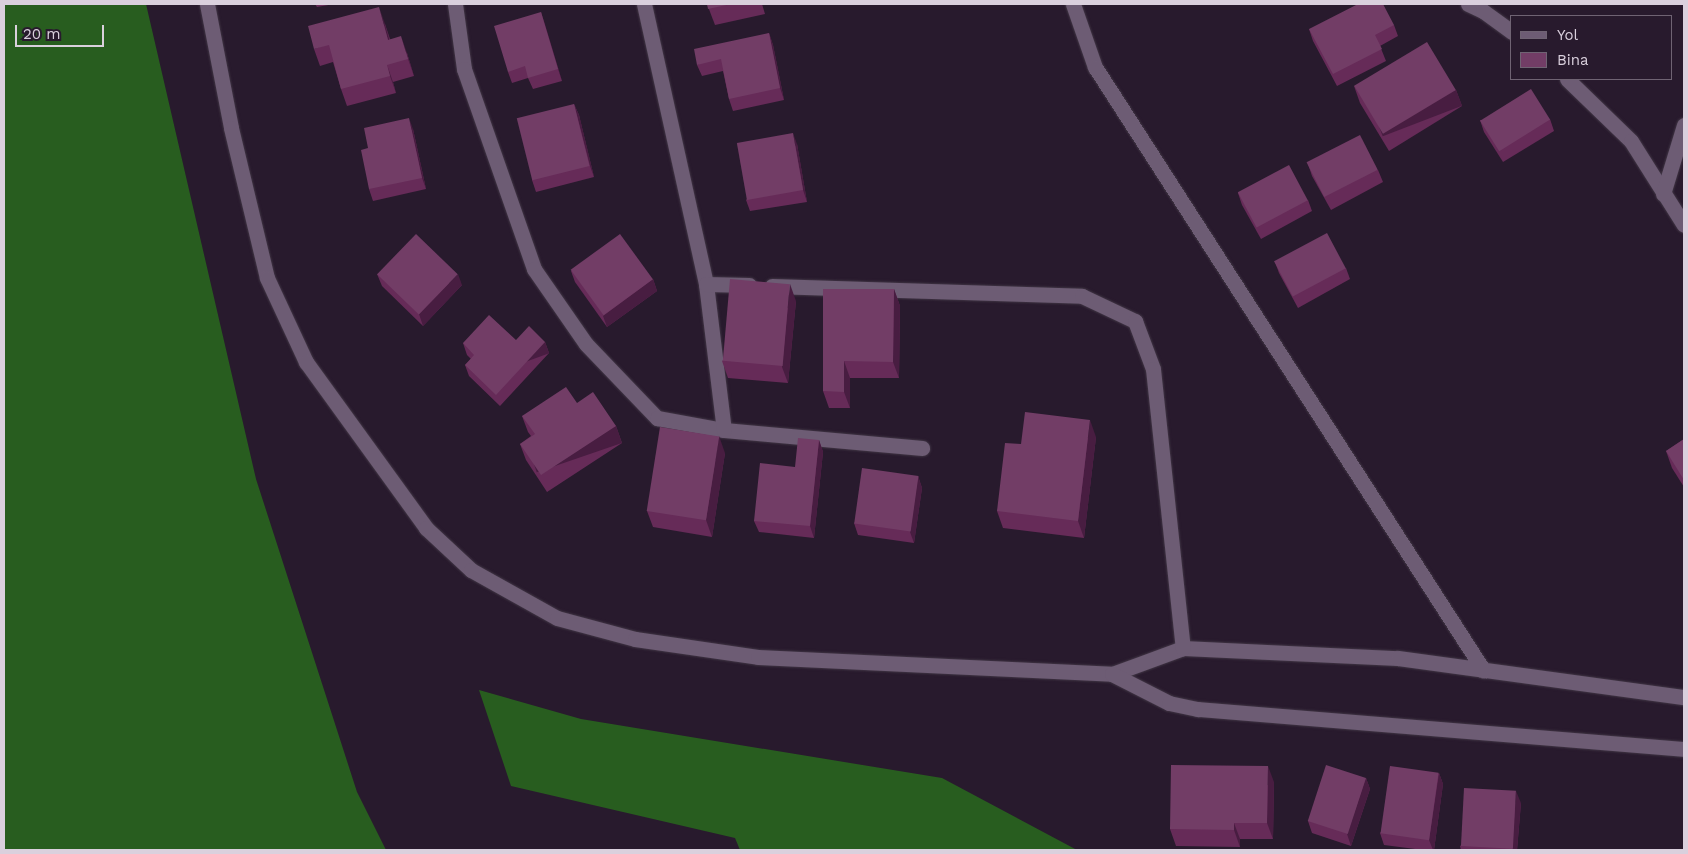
<!DOCTYPE html>
<html>
<head>
<meta charset="utf-8">
<style>
  body { margin:0 }
  #map { position:relative; width:1688px; height:854px; overflow:hidden; background:#281a2d; font-family:"Work Sans",sans-serif }
  div>[style] { position:absolute }
  .forest>* { inset:0; background:#285d1f }
  .roads { filter:drop-shadow(0 0 1px #413645) drop-shadow(0 0 1px #413645) }
  .minor>* { height:15px; margin:-7.5px; padding:0 7.5px; transform-origin:7.5px; border-radius:7.5px; background:#6d5c74 }
  .wall>* { inset:0; background:#662b58 }
  .shaded-wall>* { inset:0; background:#481d41; transform-origin:0 0 }
  .building>* { inset:0; background:#723d66; transform-origin:0 0 }
  span { translate:-50% -50%; white-space:nowrap; text-align:center; line-height:1.15; -webkit-text-stroke:4px #281a2d; paint-order:stroke }
  .frame { position:absolute; inset:0; border:5px solid #dad0dd; pointer-events:none }
  .legend { position:absolute; left:1510px; top:15px; width:162px; height:65px; box-sizing:border-box; background:#281a2d; border:1px solid #6f6373; margin:0; padding:6px 9px; list-style:none; font-size:15px; color:#dad0dd }
  .legend li { display:flex; align-items:center; gap:10px; height:25px }
  .legend b { width:25px; border:1px solid #6f6373 }
  .scale { position:absolute; left:15px; top:25px; width:89px; height:22px; box-sizing:border-box; border:2px solid #dad0dd; border-top:0; padding-left:6px; font-size:15px; line-height:18px; white-space:nowrap; color:#dad0dd; -webkit-text-stroke:4px #281a2d; paint-order:stroke }
</style>
</head>
<body>
<div id="map">
  <div class="forest">
    <div style="clip-path:polygon(4px 4px,146px 4px,256px 479px,357px 792px,386px 850px,4px 850px)"></div>
    <div style="clip-path:polygon(479px 690px,581px 719px,942px 778px,1077px 850px,740px 850px,735px 838px,511px 786px)"></div>
  </div>
  <div class="roads">
    <div class="minor">
      <div style="left:207px;top:4px;width:126px;rotate:79deg"></div>
      <div style="left:231px;top:128px;width:154px;rotate:76.5deg"></div>
      <div style="left:267px;top:278px;width:93px;rotate:65.1deg"></div>
      <div style="left:306px;top:362px;width:205px;rotate:54.1deg"></div>
      <div style="left:426px;top:528px;width:62px;rotate:43deg"></div>
      <div style="left:471px;top:570px;width:98px;rotate:29.2deg"></div>
      <div style="left:557px;top:618px;width:81px;rotate:15.1deg"></div>
      <div style="left:635px;top:639px;width:124px;rotate:8.3deg"></div>
      <div style="left:758px;top:657px;width:354px;rotate:2.7deg"></div>
      <div style="left:1112px;top:674px;width:76px;rotate:-20.1deg"></div>
      <div style="left:1183px;top:648px;width:215px;rotate:2.7deg"></div>
      <div style="left:1398px;top:658px;width:289px;rotate:7.8deg"></div>
      <div style="left:455px;top:4px;width:66px;rotate:82.1deg"></div>
      <div style="left:464px;top:69px;width:212px;rotate:70.7deg"></div>
      <div style="left:534px;top:269px;width:91px;rotate:55.3deg"></div>
      <div style="left:586px;top:344px;width:103px;rotate:46.2deg"></div>
      <div style="left:657px;top:418px;width:68px;rotate:10.2deg"></div>
      <div style="left:724px;top:430px;width:199px;rotate:5.2deg"></div>
      <div style="left:644px;top:4px;width:287px;rotate:77.5deg"></div>
      <div style="left:706px;top:284px;width:147px;rotate:83deg"></div>
      <div style="left:1073px;top:4px;width:67px;rotate:70.8deg"></div>
      <div style="left:1095px;top:67px;width:718px;rotate:57.22deg"></div>
      <div style="left:1468px;top:4px;width:17px;rotate:25deg"></div>
      <div style="left:1483px;top:11px;width:36px;rotate:36deg"></div>
      <div style="left:1567px;top:79px;width:89px;rotate:44.1deg"></div>
      <div style="left:1631px;top:141px;width:99px;rotate:57.8deg"></div>
      <div style="left:1663px;top:194px;width:72px;rotate:-73.1deg"></div>
      <div style="left:706px;top:284px;width:43px;rotate:1.3deg"></div>
      <div style="left:772px;top:286px;width:310px;rotate:1.8deg"></div>
      <div style="left:1082px;top:296px;width:59px;rotate:25.3deg"></div>
      <div style="left:1135px;top:321px;width:51px;rotate:69.4deg"></div>
      <div style="left:1153px;top:369px;width:281px;rotate:83.9deg"></div>
      <div style="left:1112px;top:674px;width:64px;rotate:27deg"></div>
      <div style="left:1169px;top:703px;width:30px;rotate:12deg"></div>
      <div style="left:1198px;top:709px;width:488px;rotate:4.7deg"></div>
    </div>
  </div>
  <div class="wall">
    <div style="clip-path:polygon(315px 4px,334px 4px,317px 7px)"></div>
    <div style="clip-path:polygon(707px 4px,762px 4px,765px 14px,715px 25px)"></div>
    <div style="clip-path:polygon(541px 12px,562px 81px,533px 89px,528px 78px,512px 83px,508px 72px)"></div>
    <div style="clip-path:polygon(385px 24px,390px 39px,407px 53px,414px 76px,393px 82px,396px 93px,347px 106px,341px 89px,333px 62px,320px 66px,314px 49px)"></div>
    <div style="clip-path:polygon(1394px 25px,1398px 36px,1380px 46px,1386px 61px,1337px 86px,1313px 41px,1309px 29px)"></div>
    <div style="clip-path:polygon(769px 33px,773px 45px,784px 100px,733px 111px,729px 99px,723px 71px,702px 76px,697px 65px)"></div>
    <div style="clip-path:polygon(1354px 86px,1456px 90px,1462px 106px,1389px 151px,1360px 103px)"></div>
    <div style="clip-path:polygon(574px 104px,579px 115px,594px 177px,536px 192px,532px 180px)"></div>
    <div style="clip-path:polygon(1550px 119px,1554px 131px,1503px 162px,1484px 132px,1480px 120px)"></div>
    <div style="clip-path:polygon(413px 129px,426px 189px,373px 201px,369px 189px,368px 148px)"></div>
    <div style="clip-path:polygon(797px 144px,807px 202px,750px 211px,746px 200px)"></div>
    <div style="clip-path:polygon(1308px 164px,1378px 170px,1383px 182px,1331px 210px,1312px 176px)"></div>
    <div style="clip-path:polygon(1238px 193px,1308px 200px,1312px 211px,1261px 239px,1242px 205px)"></div>
    <div style="clip-path:polygon(1275px 262px,1346px 268px,1350px 279px,1298px 308px,1279px 273px)"></div>
    <div style="clip-path:polygon(571px 271px,653px 279px,657px 291px,607px 327px,575px 282px)"></div>
    <div style="clip-path:polygon(377px 274px,462px 285px,423px 326px,382px 286px)"></div>
    <div style="clip-path:polygon(894px 289px,900px 306px,899px 378px,850px 378px,850px 408px,829px 408px,823px 391px)"></div>
    <div style="clip-path:polygon(796px 301px,788px 383px,728px 378px,722px 361px)"></div>
    <div style="clip-path:polygon(516px 340px,545px 342px,549px 353px,500px 406px,469px 376px,465px 365px,471px 359px,467px 355px,463px 343px)"></div>
    <div style="clip-path:polygon(577px 403px,616px 426px,622px 443px,547px 492px,526px 460px,520px 444px,531px 436px,528px 432px,522px 416px)"></div>
    <div style="clip-path:polygon(1096px 437px,1084px 538px,1003px 528px,997px 511px,1021px 444px)"></div>
    <div style="clip-path:polygon(1684px 439px,1684px 487px,1672px 468px,1666px 451px)"></div>
    <div style="clip-path:polygon(819px 440px,823px 452px,814px 538px,759px 532px,754px 521px,795px 467px)"></div>
    <div style="clip-path:polygon(725px 453px,712px 537px,653px 527px,647px 511px)"></div>
    <div style="clip-path:polygon(918px 476px,922px 488px,914px 543px,858px 535px,854px 523px)"></div>
    <div style="clip-path:polygon(1439px 773px,1443px 784px,1434px 850px,1423px 850px,1384px 845px,1380px 833px)"></div>
    <div style="clip-path:polygon(1366px 778px,1370px 789px,1351px 846px,1312px 833px,1308px 821px)"></div>
    <div style="clip-path:polygon(1274px 782px,1273px 839px,1240px 839px,1240px 847px,1176px 846px,1170px 829px)"></div>
    <div style="clip-path:polygon(1521px 803px,1517px 850px,1461px 850px,1460px 846px)"></div>
  </div>
  <div class="shaded-wall">
    <div style="clip-path:polygon(379px 7px,385px 24px,394px 56px,388px 40px)"></div>
    <div style="clip-path:polygon(541px 12px,545px 24px,562px 81px,558px 69px)"></div>
    <div style="clip-path:polygon(769px 33px,773px 45px,784px 100px,780px 88px)"></div>
    <div style="clip-path:polygon(401px 36px,407px 53px,414px 76px,408px 59px)"></div>
    <div style="clip-path:polygon(387px 65px,393px 82px,396px 93px,390px 76px)"></div>
    <div style="left:1456px;top:90px;width:17px;height:85px;rotate:69deg"></div>
    <div style="clip-path:polygon(574px 104px,579px 115px,594px 177px,590px 166px)"></div>
    <div style="clip-path:polygon(409px 118px,413px 129px,426px 189px,422px 178px)"></div>
    <div style="clip-path:polygon(793px 133px,797px 144px,807px 202px,803px 190px)"></div>
    <div style="clip-path:polygon(458px 274px,462px 285px,423px 326px,419px 314px)"></div>
    <div style="clip-path:polygon(653px 279px,657px 291px,607px 327px,603px 316px)"></div>
    <div style="clip-path:polygon(790px 284px,796px 301px,788px 383px,782px 367px)"></div>
    <div style="clip-path:polygon(894px 289px,900px 306px,899px 378px,893px 362px)"></div>
    <div style="left:545px;top:342px;width:12px;height:72px;rotate:70deg"></div>
    <div style="clip-path:polygon(844px 361px,850px 378px,850px 408px,844px 392px)"></div>
    <div style="clip-path:polygon(1090px 420px,1096px 437px,1084px 538px,1078px 521px)"></div>
    <div style="left:616px;top:426px;width:18px;height:90px;rotate:71deg"></div>
    <div style="clip-path:polygon(719px 436px,725px 453px,712px 537px,706px 520px)"></div>
    <div style="clip-path:polygon(819px 440px,823px 452px,814px 538px,810px 526px)"></div>
    <div style="clip-path:polygon(918px 476px,922px 488px,914px 543px,910px 532px)"></div>
    <div style="clip-path:polygon(1268px 766px,1274px 782px,1273px 839px,1267px 823px)"></div>
    <div style="clip-path:polygon(1439px 773px,1443px 784px,1434px 850px,1433px 850px,1429px 840px)"></div>
    <div style="clip-path:polygon(1366px 778px,1370px 789px,1351px 846px,1347px 834px)"></div>
    <div style="clip-path:polygon(1516px 791px,1521px 803px,1517px 850px,1512px 850px)"></div>
    <div style="clip-path:polygon(1234px 823px,1240px 839px,1240px 847px,1234px 830px)"></div>
  </div>
  <div class="building">
    <div style="clip-path:polygon(707px 4px,731px 4px,708px 9px)"></div>
    <div style="clip-path:polygon(1358px 4px,1383px 4px,1394px 25px,1375px 35px,1382px 49px,1333px 74px,1309px 29px)"></div>
    <div style="clip-path:polygon(379px 7px,388px 40px,401px 36px,408px 59px,387px 65px,390px 76px,341px 89px,329px 45px,314px 49px,308px 26px)"></div>
    <div style="clip-path:polygon(541px 12px,558px 69px,528px 78px,525px 66px,508px 72px,494px 26px)"></div>
    <div style="clip-path:polygon(769px 33px,780px 88px,729px 99px,721px 59px,697px 65px,694px 49px)"></div>
    <div style="left:1427px;top:42px;width:56px;height:85px;rotate:59deg"></div>
    <div style="left:1531px;top:89px;width:36px;height:60px;rotate:58deg"></div>
    <div style="left:574px;top:104px;width:64px;height:59px;rotate:76deg"></div>
    <div style="clip-path:polygon(409px 118px,422px 178px,369px 189px,361px 150px,368px 148px,364px 128px)"></div>
    <div style="left:793px;top:133px;width:58px;height:57px;rotate:80deg"></div>
    <div style="left:1360px;top:135px;width:39px;height:60px;rotate:63deg"></div>
    <div style="left:1289px;top:165px;width:40px;height:58px;rotate:62deg"></div>
    <div style="left:1327px;top:233px;width:40px;height:60px;rotate:62deg"></div>
    <div style="left:416px;top:234px;width:58px;height:56px;rotate:44deg"></div>
    <div style="left:620px;top:234px;width:56px;height:61px;rotate:54deg"></div>
    <div style="left:730px;top:279px;width:60px;height:82px;rotate:5deg"></div>
    <div style="clip-path:polygon(823px 289px,894px 289px,893px 362px,844px 361px,844px 392px,823px 391px)"></div>
    <div style="clip-path:polygon(489px 315px,516px 340px,529px 326px,545px 342px,496px 395px,465px 365px,474px 355px,463px 343px)"></div>
    <div style="clip-path:polygon(566px 387px,577px 403px,593px 392px,616px 426px,541px 475px,520px 444px,535px 434px,522px 416px)"></div>
    <div style="clip-path:polygon(1025px 412px,1090px 420px,1078px 521px,997px 511px,1005px 443px,1021px 444px)"></div>
    <div style="left:660px;top:427px;width:60px;height:85px;rotate:9deg"></div>
    <div style="clip-path:polygon(798px 438px,819px 440px,810px 526px,754px 521px,760px 463px,795px 467px)"></div>
    <div style="clip-path:polygon(1684px 439px,1684px 480px,1666px 451px)"></div>
    <div style="left:862px;top:468px;width:57px;height:56px;rotate:8deg"></div>
    <div style="clip-path:polygon(1171px 765px,1268px 766px,1267px 823px,1234px 823px,1234px 830px,1170px 829px)"></div>
    <div style="left:1326px;top:765px;width:42px;height:59px;rotate:18deg"></div>
    <div style="left:1390px;top:766px;width:49px;height:68px;rotate:8deg"></div>
    <div style="left:1464px;top:788px;width:52px;height:58px;rotate:3deg"></div>
  </div>
  <div class="frame"></div>
  <ul class="legend">
  <li><b style="height:6px;background:#6d5c74"></b>Yol</li>
  <li><b style="height:14px;background:#723d66"></b>Bina</li>
  </ul>
  <div class="scale">20 m</div>
</div>
</body>
</html>
